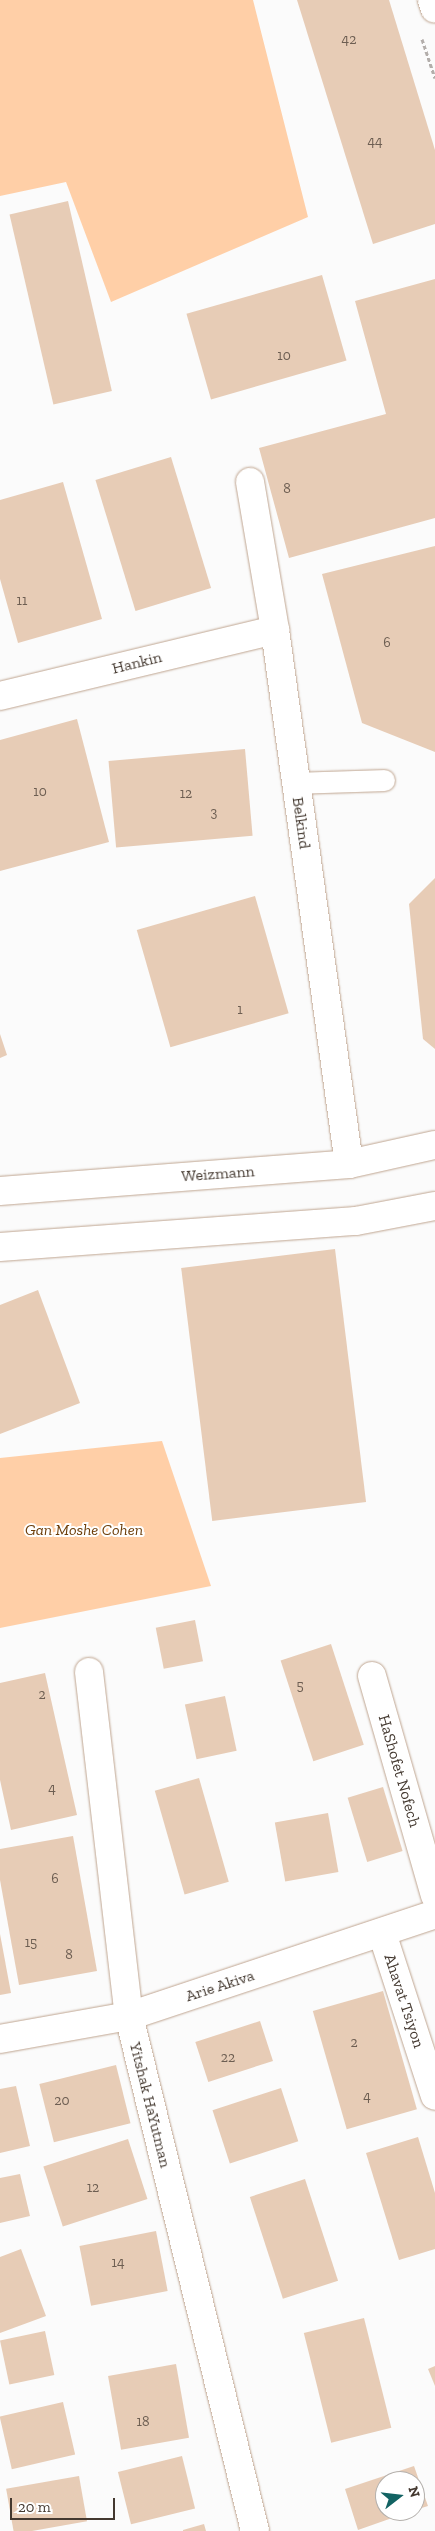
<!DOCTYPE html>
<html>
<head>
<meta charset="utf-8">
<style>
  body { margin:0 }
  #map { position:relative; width:435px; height:2531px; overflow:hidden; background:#fbfbfb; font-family:"Zilla Slab",serif }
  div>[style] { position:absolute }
  .green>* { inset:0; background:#ffcfa7 }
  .building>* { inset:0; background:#e7ccb6; transform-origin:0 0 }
  .path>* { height:3px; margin-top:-1.5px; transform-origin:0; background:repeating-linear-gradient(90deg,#b3aeab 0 4px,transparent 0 6.5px) }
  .roads { filter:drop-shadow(0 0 1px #bfa590) drop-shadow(0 0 1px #bfa590) }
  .service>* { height:21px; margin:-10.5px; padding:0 10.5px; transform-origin:10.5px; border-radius:10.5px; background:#fff }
  .minor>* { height:28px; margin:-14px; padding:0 14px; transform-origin:14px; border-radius:14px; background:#fff }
  .tertiary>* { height:28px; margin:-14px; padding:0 14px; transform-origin:14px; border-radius:14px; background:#fff }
  .secondary>* { height:28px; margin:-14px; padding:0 14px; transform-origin:14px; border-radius:14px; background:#fff }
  span { translate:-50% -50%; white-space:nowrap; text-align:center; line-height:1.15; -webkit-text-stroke:4px #fff; paint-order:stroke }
  .number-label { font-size:14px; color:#6d5e52 }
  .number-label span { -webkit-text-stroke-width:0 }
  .street-label { font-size:16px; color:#443930 }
  .park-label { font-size:16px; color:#6c3d09; font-style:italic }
  .north { position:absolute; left:375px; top:2471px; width:50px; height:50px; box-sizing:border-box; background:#fff; border:1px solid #b4b0ac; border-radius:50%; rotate:74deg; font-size:14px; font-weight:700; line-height:20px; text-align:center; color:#443930 }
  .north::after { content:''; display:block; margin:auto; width:18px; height:22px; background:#136363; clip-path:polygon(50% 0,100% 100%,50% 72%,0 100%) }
  .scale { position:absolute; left:10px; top:2498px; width:105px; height:22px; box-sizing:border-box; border:2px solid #443930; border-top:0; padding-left:6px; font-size:15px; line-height:18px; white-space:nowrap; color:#443930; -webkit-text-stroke:4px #fff; paint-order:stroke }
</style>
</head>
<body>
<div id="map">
  <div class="green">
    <div style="clip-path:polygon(0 0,253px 0,308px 217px,111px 302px,66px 182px,0 196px)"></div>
    <div style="clip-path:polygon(162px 1441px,211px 1586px,0 1628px,0 1458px)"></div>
  </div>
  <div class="building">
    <div style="clip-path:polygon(297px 0,389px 0,435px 150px,435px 224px,373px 244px)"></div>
    <div style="left:68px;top:201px;width:195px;height:60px;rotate:77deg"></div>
    <div style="left:322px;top:275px;width:89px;height:141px;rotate:74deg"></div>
    <div style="clip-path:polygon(435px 279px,435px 518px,289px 558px,259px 448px,386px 414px,355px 301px)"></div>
    <div style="left:171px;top:457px;width:137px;height:79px;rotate:73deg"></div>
    <div style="clip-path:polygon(63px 482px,102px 619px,18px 643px,0 579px,0 500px)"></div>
    <div style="clip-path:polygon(435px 546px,435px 752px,362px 723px,322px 574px)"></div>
    <div style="clip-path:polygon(77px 719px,109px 842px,0 871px,0 740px)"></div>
    <div style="left:245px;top:749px;width:87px;height:137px;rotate:85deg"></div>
    <div style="clip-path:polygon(435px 878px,435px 1049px,423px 1039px,409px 904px)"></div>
    <div style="left:255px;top:896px;width:122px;height:123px;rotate:74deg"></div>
    <div style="clip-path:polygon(0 1034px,7px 1055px,0 1058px)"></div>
    <div style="left:335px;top:1249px;width:255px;height:155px;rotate:83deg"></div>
    <div style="clip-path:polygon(38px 1290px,80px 1403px,0 1434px,0 1305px)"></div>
    <div style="left:195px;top:1620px;width:42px;height:40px;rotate:79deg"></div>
    <div style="left:331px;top:1644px;width:106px;height:53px;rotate:72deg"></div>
    <div style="clip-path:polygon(45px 1673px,77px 1815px,11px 1830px,0 1780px,0 1683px)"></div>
    <div style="left:225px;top:1696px;width:56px;height:41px;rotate:78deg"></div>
    <div style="left:199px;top:1778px;width:108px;height:46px;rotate:74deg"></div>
    <div style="left:383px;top:1787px;width:67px;height:37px;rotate:73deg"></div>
    <div style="left:328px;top:1813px;width:60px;height:54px;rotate:80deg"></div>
    <div style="clip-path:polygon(73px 1836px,97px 1971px,19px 1985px,0 1880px,0 1849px)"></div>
    <div style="clip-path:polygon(0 1934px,11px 1993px,0 1995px)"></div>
    <div style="left:383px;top:1991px;width:123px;height:73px;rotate:74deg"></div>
    <div style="left:260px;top:2021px;width:42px;height:68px;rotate:72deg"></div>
    <div style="left:116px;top:2065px;width:60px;height:79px;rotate:76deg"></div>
    <div style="clip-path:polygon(16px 2086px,30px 2146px,0 2153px,0 2089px)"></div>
    <div style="left:281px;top:2088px;width:56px;height:72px;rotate:72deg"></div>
    <div style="clip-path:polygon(418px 2137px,435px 2193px,435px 2249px,399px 2260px,366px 2153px)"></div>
    <div style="left:128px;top:2139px;width:63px;height:89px;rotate:72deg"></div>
    <div style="clip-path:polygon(20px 2174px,30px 2216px,0 2223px,0 2178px)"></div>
    <div style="left:305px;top:2179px;width:107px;height:58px;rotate:72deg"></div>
    <div style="left:156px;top:2231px;width:61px;height:78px;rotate:79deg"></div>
    <div style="clip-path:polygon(21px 2249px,46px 2316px,0 2333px,0 2257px)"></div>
    <div style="left:364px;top:2318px;width:113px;height:62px;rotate:76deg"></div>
    <div style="left:45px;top:2331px;width:45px;height:46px;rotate:78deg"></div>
    <div style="left:176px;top:2364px;width:75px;height:69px;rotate:80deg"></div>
    <div style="clip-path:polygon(435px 2366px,435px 2386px,428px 2369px)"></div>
    <div style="left:63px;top:2402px;width:54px;height:65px;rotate:77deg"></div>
    <div style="left:182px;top:2456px;width:54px;height:66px;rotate:76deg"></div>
    <div style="clip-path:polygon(414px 2466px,428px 2506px,415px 2510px,415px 2481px,385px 2481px,385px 2511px,412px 2511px,358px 2530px,345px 2489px)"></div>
    <div style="left:79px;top:2476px;width:46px;height:74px;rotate:80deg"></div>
    <div style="clip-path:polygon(204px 2524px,206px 2531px,183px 2531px,183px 2530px)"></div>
  </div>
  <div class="path">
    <div style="left:422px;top:39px;width:41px;rotate:71.6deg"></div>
  </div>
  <div class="roads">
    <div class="service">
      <div style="left:295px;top:783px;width:89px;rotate:-1.9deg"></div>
    </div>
    <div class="minor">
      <div style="left:250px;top:482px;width:150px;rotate:80.4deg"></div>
      <div style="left:275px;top:630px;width:539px;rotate:82.11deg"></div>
      <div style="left:0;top:696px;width:283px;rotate:-13.5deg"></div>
      <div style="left:89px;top:1672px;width:346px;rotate:83.4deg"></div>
      <div style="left:129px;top:2016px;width:530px;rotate:76.25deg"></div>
      <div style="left:372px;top:1676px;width:228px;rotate:74deg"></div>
      <div style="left:382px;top:1933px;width:171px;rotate:72deg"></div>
      <div style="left:0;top:2039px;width:131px;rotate:-10.1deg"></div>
      <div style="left:129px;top:2016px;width:323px;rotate:-18.4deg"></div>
    </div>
    <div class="tertiary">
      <div style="left:0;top:1191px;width:350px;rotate:-4.4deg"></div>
      <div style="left:349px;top:1164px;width:88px;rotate:-12.5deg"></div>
      <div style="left:0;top:1247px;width:357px;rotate:-4.2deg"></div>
      <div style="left:356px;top:1221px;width:80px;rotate:-10.8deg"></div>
    </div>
    <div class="secondary">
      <div style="left:432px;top:0;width:9px;rotate:72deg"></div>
    </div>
  </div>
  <div class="number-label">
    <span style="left:349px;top:40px">42</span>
    <span style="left:375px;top:142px">44</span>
    <span style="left:284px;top:356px">10</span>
    <span style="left:287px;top:489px">8</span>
    <span style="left:22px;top:601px">11</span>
    <span style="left:387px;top:643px">6</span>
    <span style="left:40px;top:792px">10</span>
    <span style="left:186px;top:794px">12</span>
    <span style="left:214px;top:813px">3</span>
    <span style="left:240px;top:1010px">1</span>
    <span style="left:300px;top:1686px">5</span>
    <span style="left:42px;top:1695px">2</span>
    <span style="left:52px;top:1789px">4</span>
    <span style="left:55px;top:1879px">6</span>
    <span style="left:31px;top:1943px">15</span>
    <span style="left:69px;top:1955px">8</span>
    <span style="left:354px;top:2043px">2</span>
    <span style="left:228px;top:2058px">22</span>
    <span style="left:367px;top:2097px">4</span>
    <span style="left:62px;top:2101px">20</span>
    <span style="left:93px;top:2188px">12</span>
    <span style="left:118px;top:2263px">14</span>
    <span style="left:143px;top:2422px">18</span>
  </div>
  <div class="street-label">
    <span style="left:137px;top:663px;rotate:-14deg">Hankin</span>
    <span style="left:301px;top:823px;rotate:82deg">Belkind</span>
    <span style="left:218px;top:1174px;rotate:-4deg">Weizmann</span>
    <span style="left:399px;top:1771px;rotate:74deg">HaShofet Nofech</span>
    <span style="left:220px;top:1986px;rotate:-18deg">Arie Akiva</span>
    <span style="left:404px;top:2001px;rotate:72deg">Ahavat Tsiyon</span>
    <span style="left:150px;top:2105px;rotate:76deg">Yitshak HaYutman</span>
  </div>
  <div class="park-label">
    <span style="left:84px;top:1530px">Gan Moshe Cohen</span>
  </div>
  <div class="north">N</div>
  <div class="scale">20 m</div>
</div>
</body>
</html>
